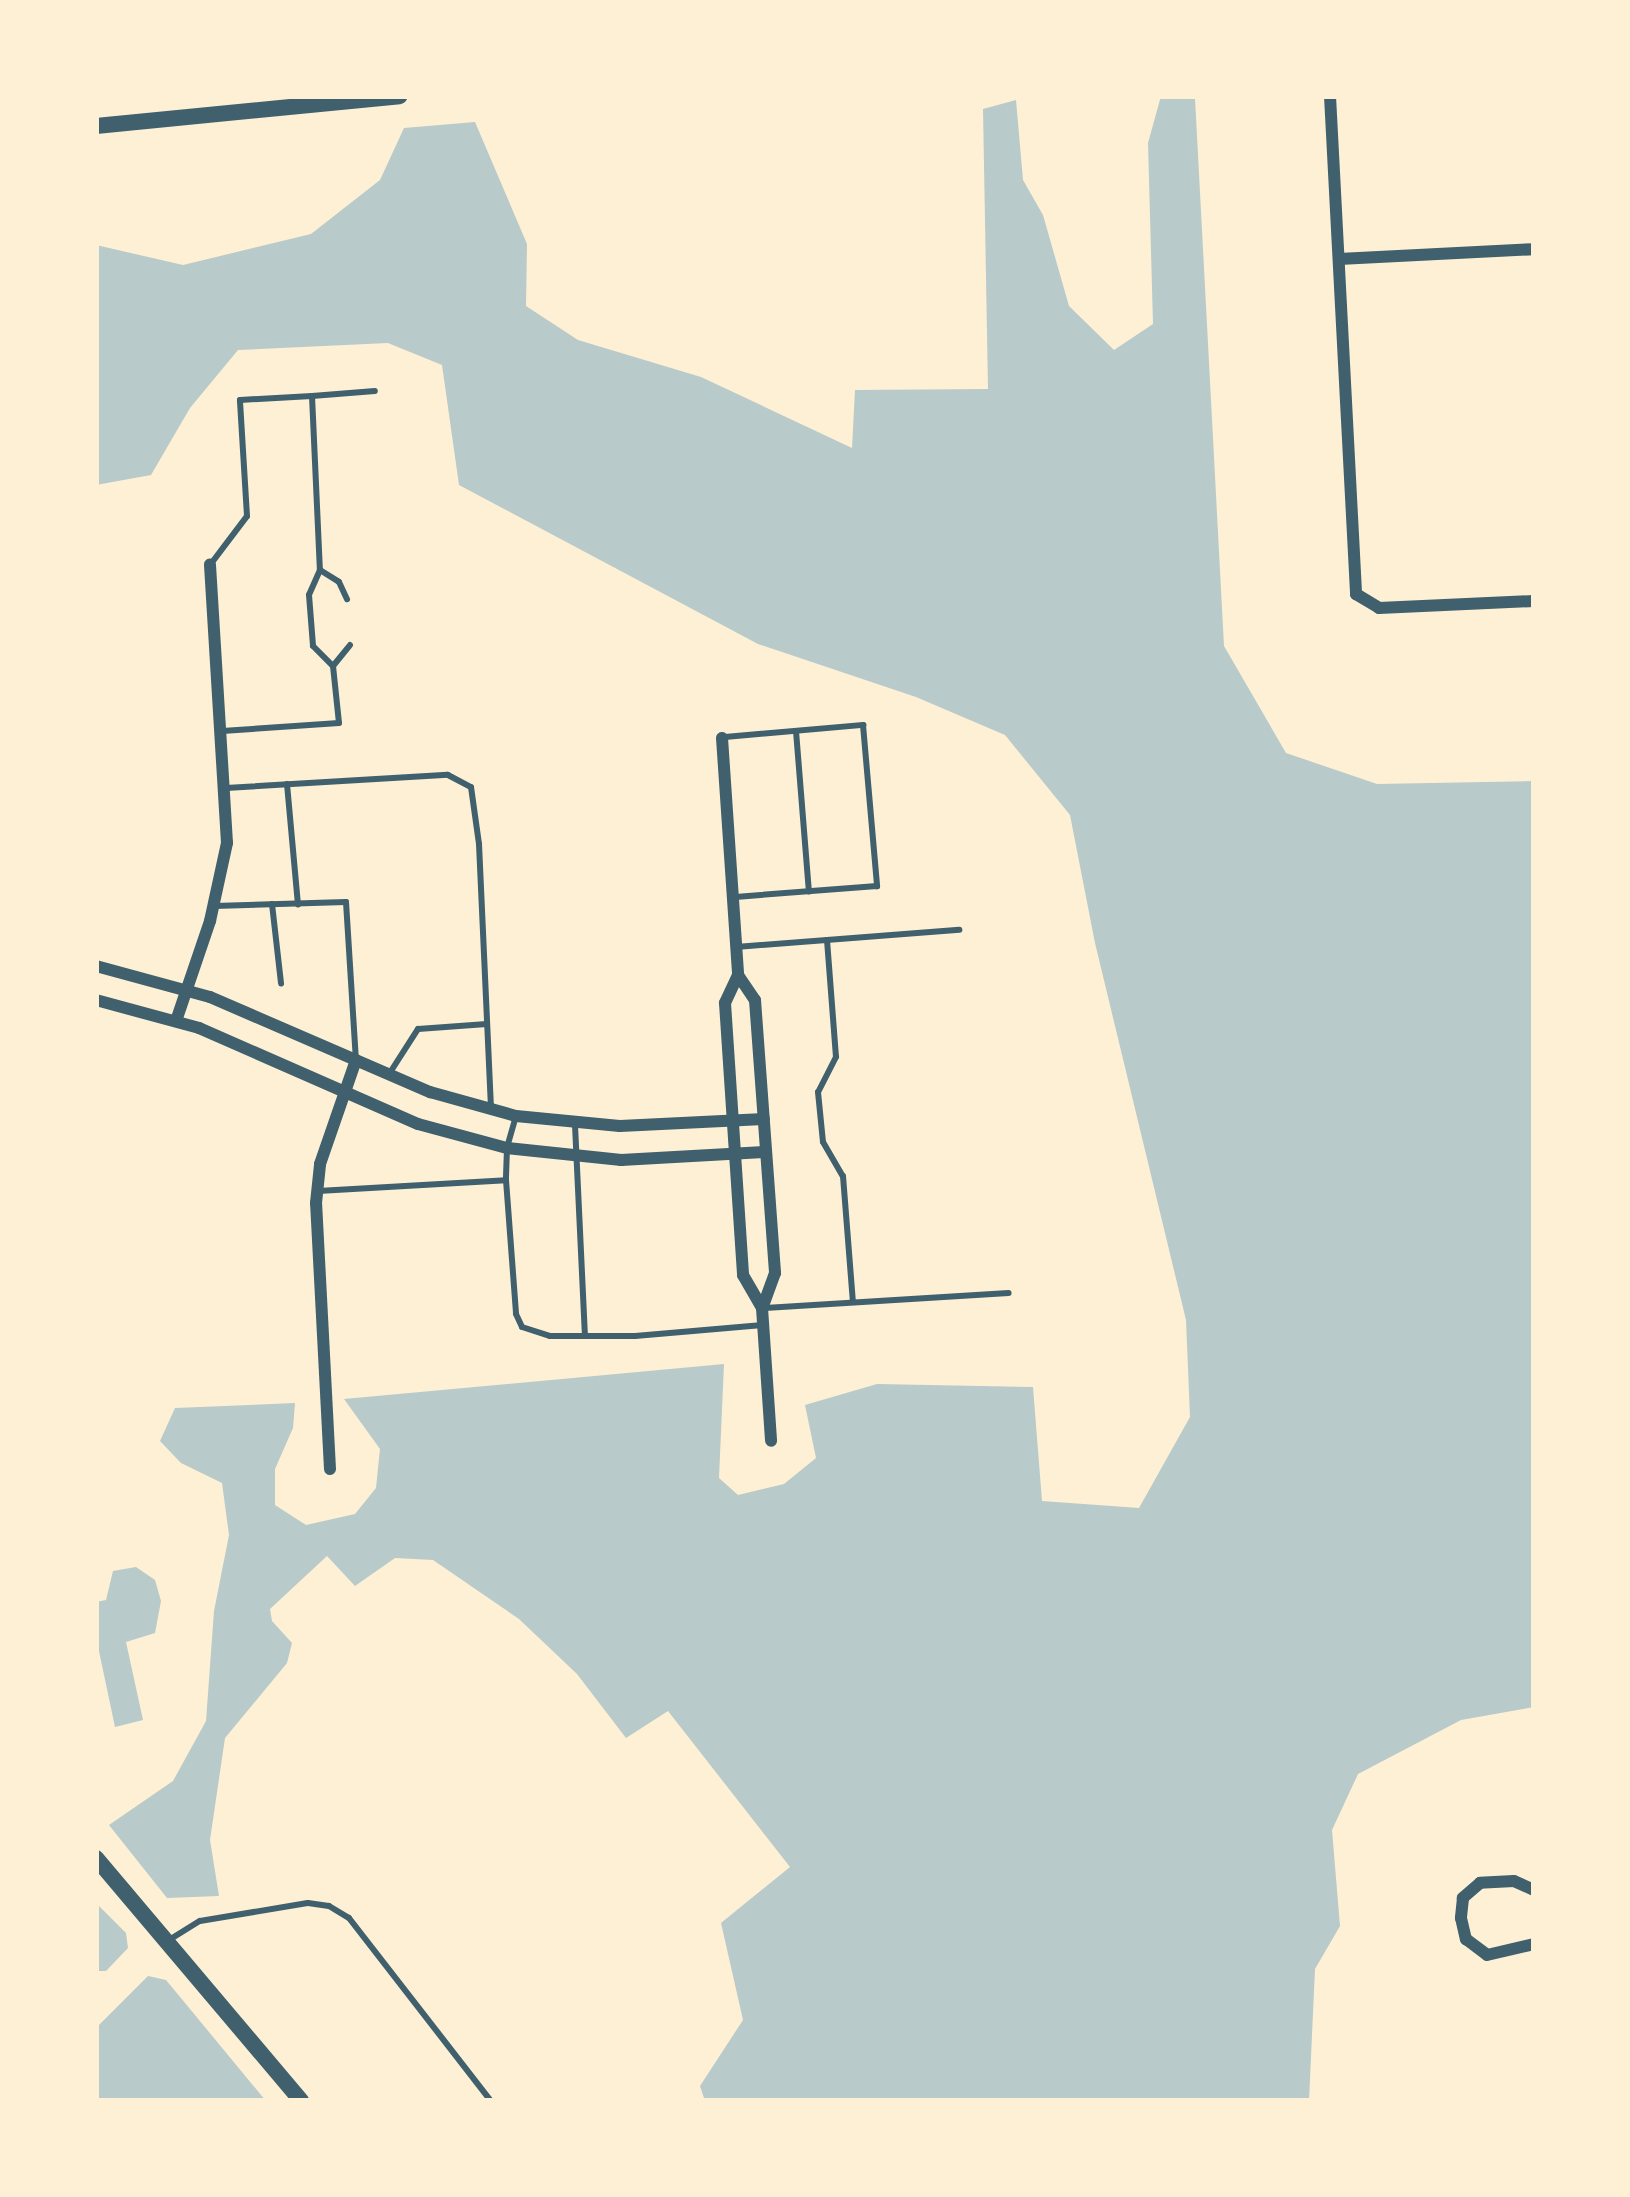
<!DOCTYPE html>
<html>
<head>
<meta charset="utf-8">
<style>
  body { margin:0 }
  #map { position:relative; width:1630px; height:2197px; overflow:hidden; background:#fdf0d5; font-family:Helvetica,sans-serif }
  div>[style] { position:absolute }
  .green>* { inset:0; background:#b9caca }
  .service>* { height:6px; margin:-3px; padding:0 3px; transform-origin:3px; border-radius:3px; background:#3f606c }
  .minor>* { height:12px; margin:-6px; padding:0 6px; transform-origin:6px; border-radius:6px; background:#3f606c }
  .tertiary>* { height:16px; margin:-8px; padding:0 8px; transform-origin:8px; border-radius:8px; background:#3f606c }
  span { translate:-50% -50%; white-space:nowrap; text-align:center; line-height:1.15; -webkit-text-stroke:9px #fdf0d5; paint-order:stroke }
  .frame { position:absolute; inset:0; border:99px solid #fdf0d5; pointer-events:none }
</style>
</head>
<body>
<div id="map">
  <div class="green">
    <div style="clip-path:polygon(1161px 96px,1195px 98px,1224px 646px,1286px 753px,1377px 784px,1534px 781px,1534px 1707px,1461px 1720px,1358px 1774px,1332px 1830px,1340px 1926px,1315px 1969px,1309px 2101px,705px 2101px,700px 2086px,743px 2020px,721px 1923px,790px 1867px,668px 1711px,626px 1738px,577px 1674px,519px 1619px,433px 1560px,395px 1558px,355px 1586px,327px 1556px,270px 1609px,272px 1621px,292px 1643px,287px 1663px,225px 1738px,210px 1840px,219px 1896px,167px 1898px,109px 1825px,173px 1781px,206px 1721px,214px 1611px,229px 1535px,222px 1483px,181px 1463px,160px 1441px,175px 1408px,295px 1403px,293px 1428px,275px 1469px,275px 1505px,306px 1525px,355px 1514px,376px 1488px,380px 1449px,344px 1399px,724px 1364px,719px 1478px,738px 1495px,784px 1484px,816px 1458px,805px 1405px,877px 1384px,1033px 1387px,1042px 1501px,1139px 1508px,1190px 1417px,1186px 1320px,1095px 943px,1070px 815px,1005px 735px,916px 697px,758px 644px,459px 485px,442px 365px,388px 343px,238px 350px,190px 408px,151px 475px,96px 485px,96px 245px,183px 265px,311px 234px,380px 180px,404px 128px,475px 122px,527px 244px,526px 306px,578px 340px,701px 377px,852px 448px,855px 390px,988px 389px,983px 109px,1016px 100px,1023px 180px,1043px 215px,1069px 306px,1114px 350px,1153px 324px,1148px 143px)"></div>
    <div style="clip-path:polygon(136px 1567px,155px 1580px,161px 1601px,155px 1633px,126px 1642px,143px 1720px,115px 1727px,96px 1637px,96px 1602px,106px 1600px,113px 1571px)"></div>
    <div style="clip-path:polygon(96px 1903px,126px 1933px,128px 1948px,106px 1971px,96px 1971px)"></div>
    <div style="clip-path:polygon(148px 1976px,166px 1980px,266px 2101px,96px 2101px,96px 2028px)"></div>
  </div>
  <div class="service">
    <div style="left:312px;top:396px;width:63px;rotate:-4.5deg"></div>
    <div style="left:210px;top:565px;width:61px;rotate:-52.9deg"></div>
    <div style="left:247px;top:516px;width:116px;rotate:-93.5deg"></div>
    <div style="left:240px;top:400px;width:72px;rotate:-3.2deg"></div>
    <div style="left:312px;top:396px;width:174px;rotate:87.4deg"></div>
    <div style="left:320px;top:570px;width:27px;rotate:114deg"></div>
    <div style="left:309px;top:595px;width:51px;rotate:85.5deg"></div>
    <div style="left:313px;top:646px;width:28px;rotate:45deg"></div>
    <div style="left:333px;top:666px;width:57px;rotate:84deg"></div>
    <div style="left:339px;top:723px;width:117px;rotate:176.1deg"></div>
    <div style="left:320px;top:570px;width:22px;rotate:32deg"></div>
    <div style="left:339px;top:582px;width:19px;rotate:65deg"></div>
    <div style="left:333px;top:666px;width:27px;rotate:-51deg"></div>
    <div style="left:796px;top:731px;width:161px;rotate:85.4deg"></div>
    <div style="left:725px;top:737px;width:139px;rotate:-5deg"></div>
    <div style="left:863px;top:725px;width:162px;rotate:85deg"></div>
    <div style="left:877px;top:886px;width:142px;rotate:175.6deg"></div>
    <div style="left:287px;top:784px;width:121px;rotate:84.8deg"></div>
    <div style="left:226px;top:788px;width:222px;rotate:-3.4deg"></div>
    <div style="left:448px;top:775px;width:26px;rotate:28deg"></div>
    <div style="left:471px;top:787px;width:58px;rotate:82deg"></div>
    <div style="left:479px;top:844px;width:265px;rotate:87.4deg"></div>
    <div style="left:272px;top:904px;width:80px;rotate:83.5deg"></div>
    <div style="left:214px;top:906px;width:132px;rotate:-1.7deg"></div>
    <div style="left:346px;top:902px;width:158px;rotate:86.4deg"></div>
    <div style="left:827px;top:940px;width:117px;rotate:85.6deg"></div>
    <div style="left:836px;top:1057px;width:39px;rotate:117deg"></div>
    <div style="left:818px;top:1092px;width:50px;rotate:84.3deg"></div>
    <div style="left:823px;top:1142px;width:39px;rotate:60deg"></div>
    <div style="left:843px;top:1176px;width:126px;rotate:85.5deg"></div>
    <div style="left:736px;top:947px;width:224px;rotate:-4.4deg"></div>
    <div style="left:391px;top:1071px;width:50px;rotate:-57.3deg"></div>
    <div style="left:418px;top:1029px;width:69px;rotate:-4.1deg"></div>
    <div style="left:516px;top:1116px;width:33px;rotate:106deg"></div>
    <div style="left:507px;top:1148px;width:32px;rotate:92deg"></div>
    <div style="left:506px;top:1180px;width:134px;rotate:85.7deg"></div>
    <div style="left:516px;top:1314px;width:14px;rotate:65deg"></div>
    <div style="left:522px;top:1327px;width:29px;rotate:18deg"></div>
    <div style="left:550px;top:1336px;width:85px"></div>
    <div style="left:635px;top:1336px;width:128px;rotate:-4.9deg"></div>
    <div style="left:575px;top:1125px;width:211px;rotate:87.3deg"></div>
    <div style="left:318px;top:1191px;width:188px;rotate:-3.3deg"></div>
    <div style="left:765px;top:1308px;width:244px;rotate:-3.5deg"></div>
    <div style="left:169px;top:1940px;width:36px;rotate:-32deg"></div>
    <div style="left:200px;top:1921px;width:109px;rotate:-9.5deg"></div>
    <div style="left:308px;top:1903px;width:21px;rotate:8deg"></div>
    <div style="left:329px;top:1906px;width:23px;rotate:31deg"></div>
    <div style="left:349px;top:1918px;width:232px;rotate:52.2deg"></div>
  </div>
  <div class="minor">
    <div style="left:1330px;top:96px;width:499px;rotate:87deg"></div>
    <div style="left:1356px;top:594px;width:27px;rotate:31deg"></div>
    <div style="left:1379px;top:608px;width:155px;rotate:-2.6deg"></div>
    <div style="left:1339px;top:259px;width:195px;rotate:-2.9deg"></div>
    <div style="left:722px;top:738px;width:238px;rotate:86.1deg"></div>
    <div style="left:738px;top:975px;width:31px;rotate:115deg"></div>
    <div style="left:725px;top:1003px;width:273px;rotate:86.2deg"></div>
    <div style="left:743px;top:1275px;width:38px;rotate:60deg"></div>
    <div style="left:96px;top:966px;width:118px;rotate:15.2deg"></div>
    <div style="left:210px;top:997px;width:240px;rotate:23.4deg"></div>
    <div style="left:430px;top:1092px;width:89px;rotate:15.6deg"></div>
    <div style="left:516px;top:1116px;width:104px;rotate:5.5deg"></div>
    <div style="left:620px;top:1126px;width:144px;rotate:-2.8deg"></div>
    <div style="left:738px;top:975px;width:30px;rotate:56deg"></div>
    <div style="left:755px;top:1000px;width:274px;rotate:85.8deg"></div>
    <div style="left:775px;top:1273px;width:37px;rotate:110deg"></div>
    <div style="left:762px;top:1308px;width:133px;rotate:86.1deg"></div>
    <div style="left:96px;top:1000px;width:107px;rotate:15.2deg"></div>
    <div style="left:199px;top:1028px;width:239px;rotate:23.7deg"></div>
    <div style="left:418px;top:1124px;width:92px;rotate:15.1deg"></div>
    <div style="left:507px;top:1148px;width:115px;rotate:6deg"></div>
    <div style="left:621px;top:1160px;width:145px;rotate:-3.2deg"></div>
    <div style="left:176px;top:1021px;width:106px;rotate:-71.2deg"></div>
    <div style="left:210px;top:921px;width:80px;rotate:-77.7deg"></div>
    <div style="left:227px;top:843px;width:279px;rotate:-93.5deg"></div>
    <div style="left:330px;top:1469px;width:266px;rotate:-93deg"></div>
    <div style="left:316px;top:1203px;width:39px;rotate:-84deg"></div>
    <div style="left:320px;top:1164px;width:110px;rotate:-70.9deg"></div>
    <div style="left:1534px;top:1890px;width:22px;rotate:-156deg"></div>
    <div style="left:1514px;top:1881px;width:34px;rotate:177deg"></div>
    <div style="left:1480px;top:1883px;width:23px;rotate:139deg"></div>
    <div style="left:1463px;top:1898px;width:20px;rotate:96deg"></div>
    <div style="left:1461px;top:1918px;width:22px;rotate:77deg"></div>
    <div style="left:1466px;top:1939px;width:26px;rotate:37deg"></div>
    <div style="left:1487px;top:1955px;width:48px;rotate:-13.2deg"></div>
  </div>
  <div class="tertiary">
    <div style="left:96px;top:126px;width:305px;rotate:-5.6deg"></div>
    <div style="left:96px;top:1858px;width:318px;rotate:49.8deg"></div>
  </div>
  <div class="frame"></div>
</div>
</body>
</html>
